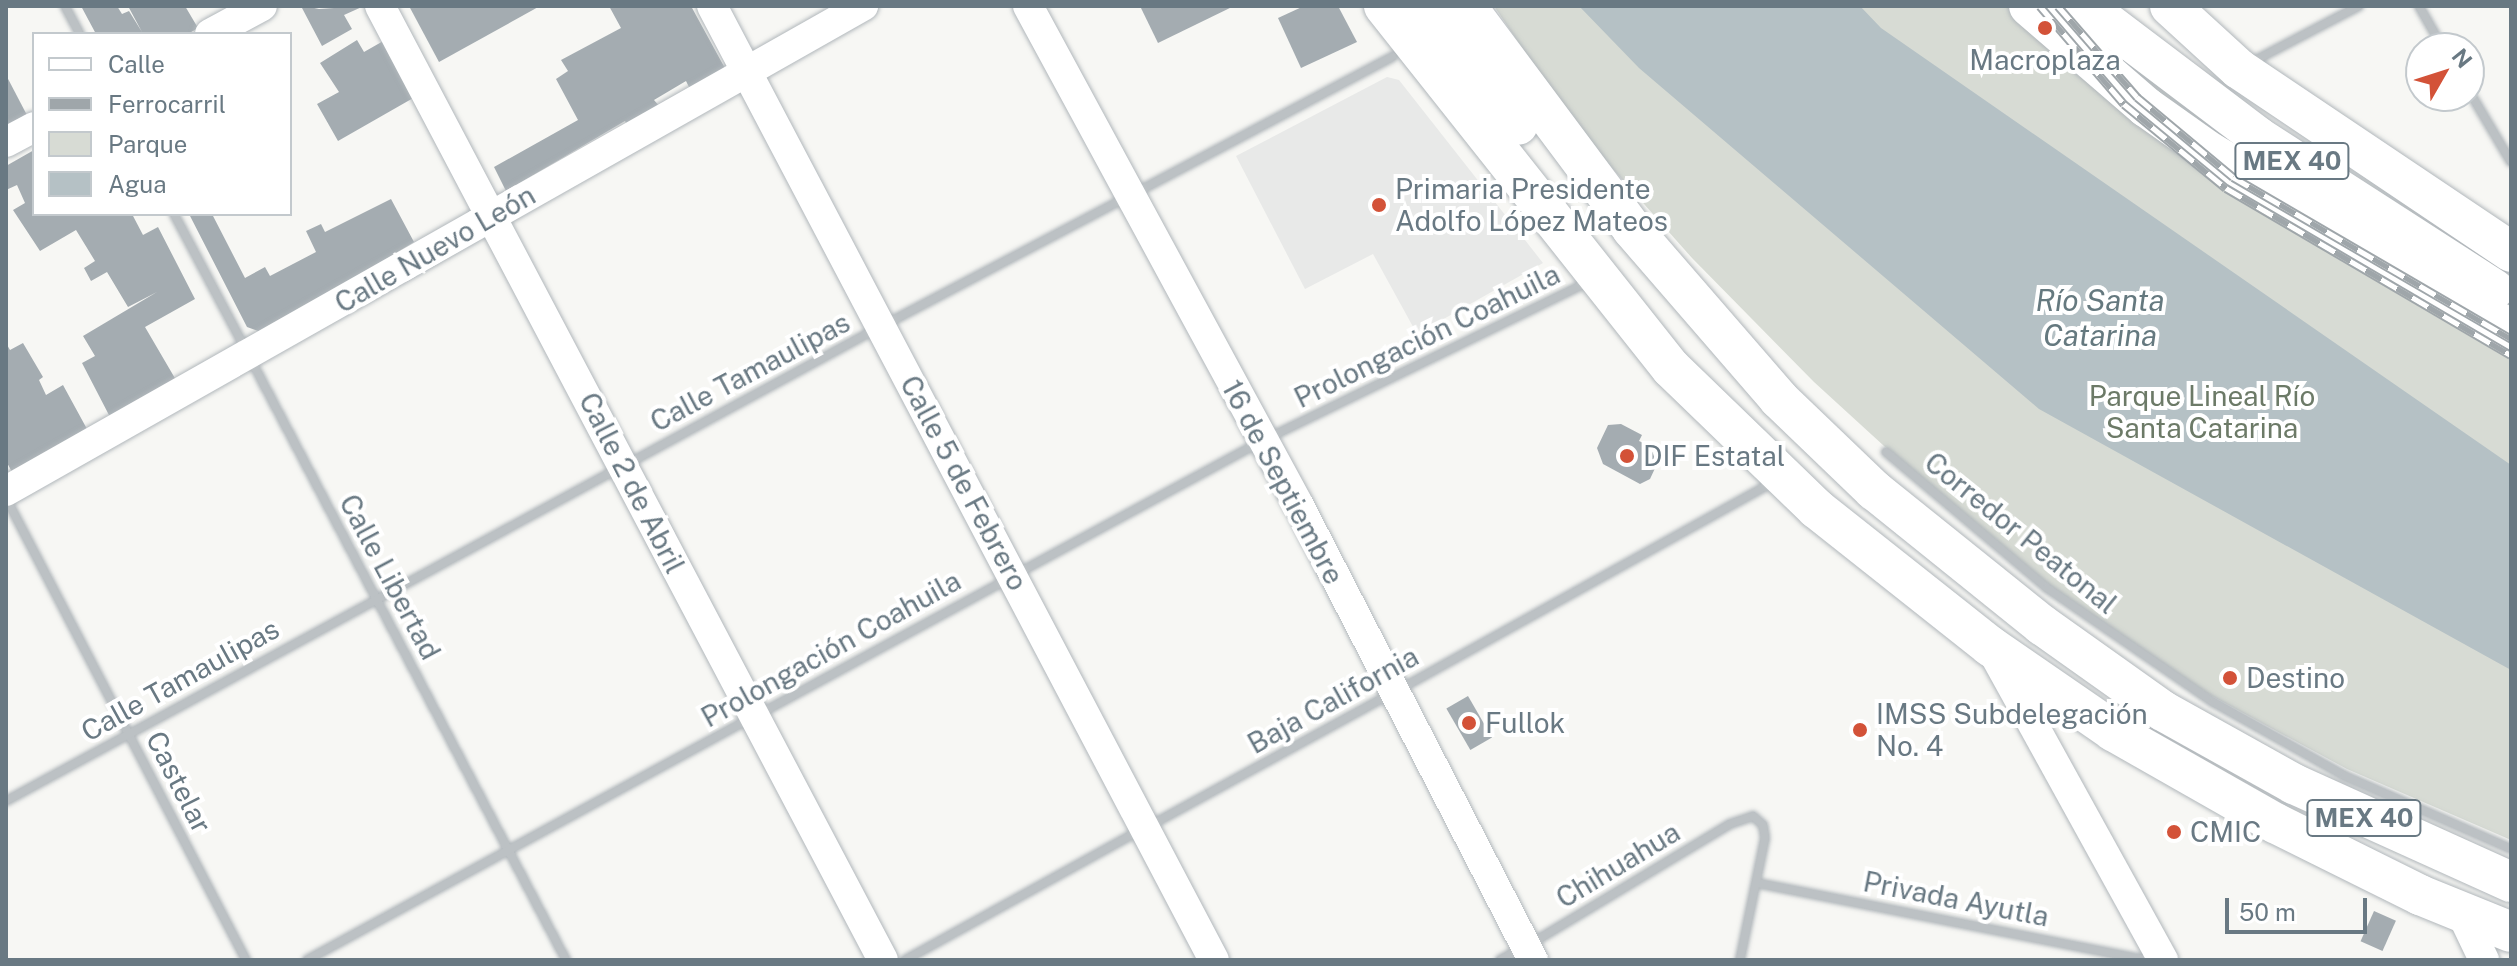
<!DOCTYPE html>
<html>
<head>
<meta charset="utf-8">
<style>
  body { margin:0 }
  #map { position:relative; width:2517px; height:966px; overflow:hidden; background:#f7f7f4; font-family:"Public Sans",sans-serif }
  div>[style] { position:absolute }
  .built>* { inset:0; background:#e8e9e8 }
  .green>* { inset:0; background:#d7dbd4 }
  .water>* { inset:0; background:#b5c1c5 }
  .building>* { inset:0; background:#a4acb1; transform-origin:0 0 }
  .roads { filter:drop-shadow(0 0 2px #b1b7bb) drop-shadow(0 0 2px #b1b7bb) }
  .street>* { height:8px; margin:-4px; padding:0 4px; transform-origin:4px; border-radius:4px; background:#bcc1c4 }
  .secondary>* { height:30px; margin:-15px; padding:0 15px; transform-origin:15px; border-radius:15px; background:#fff }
  .highway>* { height:40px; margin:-20px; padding:0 20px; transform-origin:20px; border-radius:20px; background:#fff }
  .rail>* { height:9px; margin-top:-4.5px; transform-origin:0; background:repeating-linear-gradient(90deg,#fff 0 18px,#9fa6aa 0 36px); box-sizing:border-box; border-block:2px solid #9fa6aa }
  .dots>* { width:22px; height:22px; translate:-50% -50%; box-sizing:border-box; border:4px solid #fff; border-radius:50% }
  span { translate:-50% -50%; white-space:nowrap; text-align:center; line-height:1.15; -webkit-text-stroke:8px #fff; paint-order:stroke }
  .shield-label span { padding:2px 6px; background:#fff; border:2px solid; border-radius:6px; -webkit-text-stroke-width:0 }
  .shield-label { font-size:26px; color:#697983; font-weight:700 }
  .poi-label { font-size:28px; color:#697983 }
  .left { translate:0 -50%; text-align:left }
  .street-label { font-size:28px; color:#697983 }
  .park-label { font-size:28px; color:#6c7a67 }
  .water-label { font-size:30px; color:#65797f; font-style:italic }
  .frame { position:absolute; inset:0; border:8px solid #697983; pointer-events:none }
  .legend { position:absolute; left:32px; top:32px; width:260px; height:184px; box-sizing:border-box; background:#fff; border:2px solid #c3c9cd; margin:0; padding:10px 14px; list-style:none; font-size:24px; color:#697983 }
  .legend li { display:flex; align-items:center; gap:16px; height:40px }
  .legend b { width:40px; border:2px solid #c3c9cd }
  .north { position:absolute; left:2405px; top:32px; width:80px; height:80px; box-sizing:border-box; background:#fff; border:2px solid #c3c9cd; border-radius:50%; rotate:51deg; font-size:22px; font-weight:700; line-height:32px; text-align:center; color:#697983 }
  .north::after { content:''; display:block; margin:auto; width:28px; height:36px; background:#d35238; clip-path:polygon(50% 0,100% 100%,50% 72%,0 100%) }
  .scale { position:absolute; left:2225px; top:898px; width:142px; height:36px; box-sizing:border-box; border:4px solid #697983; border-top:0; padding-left:10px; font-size:24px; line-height:28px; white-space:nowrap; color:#697983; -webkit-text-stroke:6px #fff; paint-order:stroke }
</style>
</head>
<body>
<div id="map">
  <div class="built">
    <div style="clip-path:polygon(1387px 77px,1399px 80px,1543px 263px,1417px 334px,1373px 254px,1305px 289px,1236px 156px)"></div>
  </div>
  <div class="green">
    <div style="clip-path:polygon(1494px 6px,2065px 6px,2256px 163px,2511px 334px,2511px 840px,2347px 769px,2210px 695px,2060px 595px,1930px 488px,1814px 382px,1692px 258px,1573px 124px)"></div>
  </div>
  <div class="water">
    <div style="clip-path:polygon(1579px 6px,1860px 6px,1881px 28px,2511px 465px,2511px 670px,2039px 409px,1639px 68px)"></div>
  </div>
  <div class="building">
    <div style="clip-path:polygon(81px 6px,117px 6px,122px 14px,129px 11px,142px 32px,128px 6px,185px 6px,198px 28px,188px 34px,96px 34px)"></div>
    <div style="clip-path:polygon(305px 6px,319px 9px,364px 6px,344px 15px,352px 29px,322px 46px,302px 8px)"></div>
    <div style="clip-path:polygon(409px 6px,540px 6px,439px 62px)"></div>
    <div style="clip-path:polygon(609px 6px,691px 6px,726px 70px,691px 91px,686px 81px,654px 100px,660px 107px,628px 126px,625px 121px,506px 191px,494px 167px,578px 120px,556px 79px,568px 71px,561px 60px,621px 28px)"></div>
    <div style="clip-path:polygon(1140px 6px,1234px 6px,1158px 43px)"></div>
    <div style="clip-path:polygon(1304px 6px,1338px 6px,1357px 42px,1301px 68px,1278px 18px)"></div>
    <div style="clip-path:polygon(357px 40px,364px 52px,385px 40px,415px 97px,338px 141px,317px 104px,339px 92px,320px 63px)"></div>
    <div style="clip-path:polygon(6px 75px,29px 119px,6px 132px)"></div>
    <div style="clip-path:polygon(34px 150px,34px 214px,132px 214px,143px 235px,158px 227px,195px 299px,145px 327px,176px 380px,110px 417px,82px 363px,95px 356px,83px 336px,157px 292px,128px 307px,107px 272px,91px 281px,84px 268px,95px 261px,76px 230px,40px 251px,13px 210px,25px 203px,17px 185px,6px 190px,6px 166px)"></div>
    <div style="clip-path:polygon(391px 199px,414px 242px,264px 333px,247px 327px,189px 214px,212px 214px,245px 278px,265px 267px,270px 276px,316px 252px,306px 231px,321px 224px,325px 232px)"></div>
    <div style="clip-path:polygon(6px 343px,10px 350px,23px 343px,43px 377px,39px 380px,46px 395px,63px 385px,87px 429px,12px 472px,6px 461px)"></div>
    <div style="clip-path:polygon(1621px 424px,1642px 435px,1639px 441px,1650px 446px,1657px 464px,1650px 479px,1640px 484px,1603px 464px,1597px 448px,1608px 425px)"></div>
    <div style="left:1468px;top:696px;width:48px;height:25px;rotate:60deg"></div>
    <div style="left:2374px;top:911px;width:24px;height:33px;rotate:24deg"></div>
  </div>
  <div class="roads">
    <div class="street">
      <div style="left:65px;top:6px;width:32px;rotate:62deg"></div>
      <div style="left:2419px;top:6px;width:48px;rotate:60.3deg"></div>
      <div style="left:2250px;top:63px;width:123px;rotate:-27.6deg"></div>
      <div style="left:2469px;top:91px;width:82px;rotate:59.4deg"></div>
      <div style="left:1137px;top:192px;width:289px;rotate:-27.9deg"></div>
      <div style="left:174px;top:214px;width:152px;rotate:62.1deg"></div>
      <div style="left:886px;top:324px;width:270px;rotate:-27.8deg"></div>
      <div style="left:251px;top:360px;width:678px;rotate:62.3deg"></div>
      <div style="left:1886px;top:452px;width:211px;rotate:40.2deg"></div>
      <div style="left:2047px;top:588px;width:201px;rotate:34.5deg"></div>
      <div style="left:2213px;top:702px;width:151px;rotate:29.3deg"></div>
      <div style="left:2345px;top:776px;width:181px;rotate:23.7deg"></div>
      <div style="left:629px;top:463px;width:279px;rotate:-28.5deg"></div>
      <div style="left:6px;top:498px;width:521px;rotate:62.55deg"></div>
      <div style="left:1018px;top:573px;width:277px;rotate:-28.4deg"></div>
      <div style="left:1262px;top:441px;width:365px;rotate:-26deg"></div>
      <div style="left:1400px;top:689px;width:427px;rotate:-29deg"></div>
      <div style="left:761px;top:713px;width:279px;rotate:-28.5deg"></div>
      <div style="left:6px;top:801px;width:695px;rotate:-28.52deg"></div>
      <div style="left:1151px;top:825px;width:270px;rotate:-28.7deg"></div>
      <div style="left:1757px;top:883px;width:397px;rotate:11.2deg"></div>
      <div style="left:1532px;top:943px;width:231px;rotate:-31deg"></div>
      <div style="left:1730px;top:824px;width:24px;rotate:-19deg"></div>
      <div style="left:1753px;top:816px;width:13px;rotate:42deg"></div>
      <div style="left:1763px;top:825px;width:13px;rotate:81deg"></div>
      <div style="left:1765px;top:838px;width:125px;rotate:101.6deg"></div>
      <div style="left:307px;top:960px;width:503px;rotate:-28.6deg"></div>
      <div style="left:905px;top:960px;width:267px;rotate:-28.9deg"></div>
      <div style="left:1500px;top:960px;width:23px;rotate:-29deg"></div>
    </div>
    <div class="secondary">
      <div style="left:380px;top:6px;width:1078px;rotate:62.2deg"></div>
      <div style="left:712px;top:6px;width:1078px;rotate:62.25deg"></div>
      <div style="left:1028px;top:6px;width:566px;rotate:61.53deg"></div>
      <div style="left:1298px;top:504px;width:513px;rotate:62.74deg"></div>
      <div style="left:210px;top:34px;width:59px;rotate:-28.3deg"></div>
      <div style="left:6px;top:142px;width:32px;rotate:-28deg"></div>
      <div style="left:6px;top:491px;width:985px;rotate:-29.51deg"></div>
      <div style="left:1993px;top:652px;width:352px;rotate:61.1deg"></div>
      <div style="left:2462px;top:914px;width:51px;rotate:64.4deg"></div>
    </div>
    <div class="highway">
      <div style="left:1384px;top:6px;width:462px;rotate:51.6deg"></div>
      <div style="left:1671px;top:368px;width:203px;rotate:44deg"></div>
      <div style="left:1817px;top:509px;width:221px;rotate:38.4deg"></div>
      <div style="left:1990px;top:646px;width:150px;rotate:34.6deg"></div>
      <div style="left:2113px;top:731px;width:186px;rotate:29.6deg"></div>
      <div style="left:2275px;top:823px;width:162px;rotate:26.4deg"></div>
      <div style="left:2420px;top:895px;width:98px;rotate:22.1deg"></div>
      <div style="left:1423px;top:6px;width:152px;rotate:51.4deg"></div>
      <div style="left:1466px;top:6px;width:278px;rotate:53.3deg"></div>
      <div style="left:1632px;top:229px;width:225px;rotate:49.1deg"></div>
      <div style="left:1779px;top:399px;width:132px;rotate:43.8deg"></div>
      <div style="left:1874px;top:490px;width:216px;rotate:38.8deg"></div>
      <div style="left:2042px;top:625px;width:148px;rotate:35.4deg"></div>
      <div style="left:2163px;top:711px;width:150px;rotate:29.1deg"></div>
      <div style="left:2294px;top:784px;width:238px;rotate:24.3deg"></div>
      <div style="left:2029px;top:6px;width:155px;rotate:40.8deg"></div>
      <div style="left:2146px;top:107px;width:80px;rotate:35.3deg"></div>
      <div style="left:2211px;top:153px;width:348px;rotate:30.5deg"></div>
      <div style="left:2085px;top:6px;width:217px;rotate:37.1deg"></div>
      <div style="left:2258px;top:137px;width:281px;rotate:32.8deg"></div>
      <div style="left:2170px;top:6px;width:93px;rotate:42.4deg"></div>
      <div style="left:2239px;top:69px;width:328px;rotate:33.9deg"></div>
    </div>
  </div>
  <div class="rail">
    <div style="left:2040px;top:6px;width:129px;rotate:49.4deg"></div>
    <div style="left:2124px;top:104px;width:132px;rotate:39.5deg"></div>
    <div style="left:2226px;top:188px;width:330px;rotate:30.4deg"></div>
    <div style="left:2058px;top:6px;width:121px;rotate:49deg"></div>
    <div style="left:2137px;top:97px;width:125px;rotate:39.8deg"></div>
    <div style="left:2233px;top:177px;width:322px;rotate:30.2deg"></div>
  </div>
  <div class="dots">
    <div style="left:2045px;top:28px;background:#d35238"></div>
    <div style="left:1379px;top:205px;background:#d35238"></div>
    <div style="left:1627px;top:456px;background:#d35238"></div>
    <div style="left:2230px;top:678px;background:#d35238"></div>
    <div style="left:1469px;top:723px;background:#d35238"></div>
    <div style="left:1860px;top:730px;background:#d35238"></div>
    <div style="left:2174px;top:832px;background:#d35238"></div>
  </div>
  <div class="shield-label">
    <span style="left:2292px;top:161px">MEX 40</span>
    <span style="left:2364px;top:818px">MEX 40</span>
  </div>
  <div class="poi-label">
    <span style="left:2045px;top:60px">Macroplaza</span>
    <span class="left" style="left:1395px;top:205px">Primaria Presidente<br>Adolfo López Mateos</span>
    <span class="left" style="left:1643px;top:456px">DIF Estatal</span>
    <span class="left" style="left:2246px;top:678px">Destino</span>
    <span class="left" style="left:1876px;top:730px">IMSS Subdelegación<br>No. 4</span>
    <span class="left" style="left:1485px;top:723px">Fullok</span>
    <span class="left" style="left:2190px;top:832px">CMIC</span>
  </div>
  <div class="street-label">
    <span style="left:435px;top:249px;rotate:-30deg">Calle Nuevo León</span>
    <span style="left:1427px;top:336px;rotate:-26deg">Prolongación Coahuila</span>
    <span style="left:750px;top:372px;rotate:-28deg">Calle Tamaulipas</span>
    <span style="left:1283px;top:482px;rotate:62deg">16 de Septiembre</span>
    <span style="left:632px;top:483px;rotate:63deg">Calle 2 de Abril</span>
    <span style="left:964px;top:483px;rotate:62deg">Calle 5 de Febrero</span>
    <span style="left:2021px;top:533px;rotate:39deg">Corredor Peatonal</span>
    <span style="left:390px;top:577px;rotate:62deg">Calle Libertad</span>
    <span style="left:831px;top:649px;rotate:-29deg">Prolongación Coahuila</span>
    <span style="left:180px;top:680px;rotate:-29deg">Calle Tamaulipas</span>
    <span style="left:1333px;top:700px;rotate:-29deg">Baja California</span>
    <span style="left:179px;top:782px;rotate:63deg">Castelar</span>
    <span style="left:1618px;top:865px;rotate:-31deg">Chihuahua</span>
    <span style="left:1956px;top:899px;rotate:11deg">Privada Ayutla</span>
  </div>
  <div class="park-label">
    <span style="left:2202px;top:412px">Parque Lineal Río<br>Santa Catarina</span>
  </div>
  <div class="water-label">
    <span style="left:2100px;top:317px">Río Santa<br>Catarina</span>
  </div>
  <div class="frame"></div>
  <ul class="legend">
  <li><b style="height:10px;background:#fff"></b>Calle</li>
  <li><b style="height:10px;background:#9fa6aa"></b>Ferrocarril</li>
  <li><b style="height:22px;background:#d7dbd4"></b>Parque</li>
  <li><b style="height:22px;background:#b5c1c5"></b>Agua</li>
  </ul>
  <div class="north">N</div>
  <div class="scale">50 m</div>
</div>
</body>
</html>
